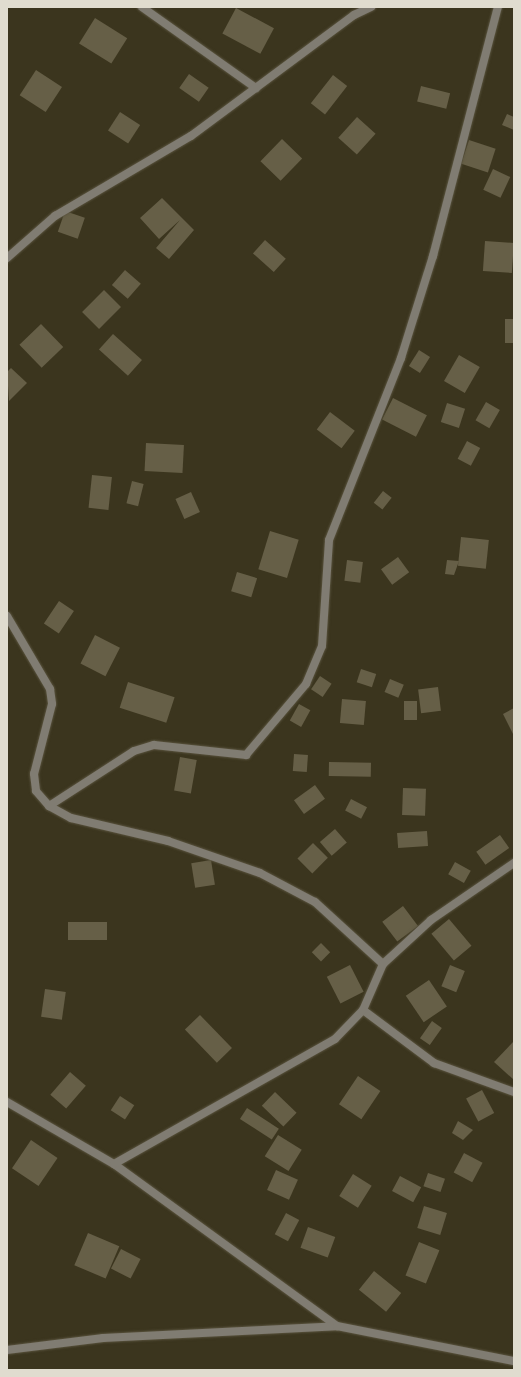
<!DOCTYPE html>
<html>
<head>
<meta charset="utf-8">
<style>
  body { margin:0 }
  #map { position:relative; width:521px; height:1377px; overflow:hidden; background:#3b351e; font-family:"DejaVu Sans",sans-serif }
  div>[style] { position:absolute }
  .building>* { inset:0; background:#665f47; transform-origin:0 0 }
  .roads { filter:drop-shadow(0 0 1px #59533e) drop-shadow(0 0 1px #59533e) }
  .street>* { height:8px; margin:-4px; padding:0 4px; transform-origin:4px; border-radius:4px; background:#807c72 }
  span { translate:-50% -50%; white-space:nowrap; text-align:center; line-height:1.15; -webkit-text-stroke:3.5px #3b351e; paint-order:stroke }
  .frame { position:absolute; inset:0; border:8px solid #e0dccf; pointer-events:none }
</style>
</head>
<body>
<div id="map">
  <div class="building">
    <div style="left:236px;top:8px;width:43px;height:29px;rotate:28deg"></div>
    <div style="left:95px;top:18px;width:38px;height:30px;rotate:32deg"></div>
    <div style="left:36px;top:70px;width:31px;height:30px;rotate:33deg"></div>
    <div style="left:189px;top:74px;width:24px;height:17px;rotate:35deg"></div>
    <div style="left:333px;top:75px;width:18px;height:36px;rotate:38deg"></div>
    <div style="left:421px;top:86px;width:30px;height:16px;rotate:14deg"></div>
    <div style="left:120px;top:112px;width:24px;height:22px;rotate:33deg"></div>
    <div style="clip-path:polygon(507px 114px,514px 117px,514px 130px,502px 125px)"></div>
    <div style="left:357px;top:117px;width:25px;height:28px;rotate:42deg"></div>
    <div style="left:282px;top:139px;width:28px;height:31px;rotate:44deg"></div>
    <div style="left:469px;top:140px;width:28px;height:25px;rotate:18deg"></div>
    <div style="left:493px;top:169px;width:19px;height:23px;rotate:25deg"></div>
    <div style="clip-path:polygon(162px 198px,194px 230px,169px 259px,156px 248px,180px 220px,159px 239px,140px 218px)"></div>
    <div style="left:65px;top:211px;width:21px;height:22px;rotate:19deg"></div>
    <div style="left:265px;top:240px;width:28px;height:18px;rotate:42deg"></div>
    <div style="left:485px;top:241px;width:29px;height:30px;rotate:4deg"></div>
    <div style="left:125px;top:270px;width:21px;height:20px;rotate:41deg"></div>
    <div style="left:104px;top:290px;width:24px;height:31px;rotate:45deg"></div>
    <div style="left:505px;top:319px;width:9px;height:24px"></div>
    <div style="left:41px;top:324px;width:32px;height:30px;rotate:46deg"></div>
    <div style="left:113px;top:334px;width:39px;height:21px;rotate:42deg"></div>
    <div style="left:419px;top:350px;width:13px;height:19px;rotate:32deg"></div>
    <div style="left:459px;top:355px;width:24px;height:30px;rotate:30deg"></div>
    <div style="clip-path:polygon(11px 368px,27px 383px,9px 401px,7px 372px)"></div>
    <div style="left:393px;top:398px;width:38px;height:24px;rotate:27deg"></div>
    <div style="left:486px;top:402px;width:16px;height:21px;rotate:30deg"></div>
    <div style="left:447px;top:403px;width:19px;height:20px;rotate:18deg"></div>
    <div style="left:330px;top:412px;width:31px;height:22px;rotate:37deg"></div>
    <div style="left:467px;top:441px;width:15px;height:20px;rotate:28deg"></div>
    <div style="left:146px;top:443px;width:38px;height:28px;rotate:3deg"></div>
    <div style="left:92px;top:475px;width:20px;height:33px;rotate:6deg"></div>
    <div style="left:132px;top:481px;width:12px;height:23px;rotate:14deg"></div>
    <div style="left:383px;top:491px;width:11px;height:15px;rotate:38deg"></div>
    <div style="left:191px;top:492px;width:22px;height:17px;rotate:66deg"></div>
    <div style="left:270px;top:531px;width:30px;height:40px;rotate:17deg"></div>
    <div style="left:461px;top:537px;width:28px;height:29px;rotate:6deg"></div>
    <div style="left:398px;top:557px;width:19px;height:21px;rotate:54deg"></div>
    <div style="left:347px;top:560px;width:16px;height:21px;rotate:7deg"></div>
    <div style="clip-path:polygon(447px 560px,459px 561px,454px 575px,445px 574px)"></div>
    <div style="left:237px;top:572px;width:21px;height:20px;rotate:17deg"></div>
    <div style="left:59px;top:601px;width:18px;height:27px;rotate:34deg"></div>
    <div style="left:95px;top:635px;width:28px;height:32px;rotate:27deg"></div>
    <div style="left:361px;top:669px;width:16px;height:14px;rotate:18deg"></div>
    <div style="left:320px;top:676px;width:14px;height:16px;rotate:34deg"></div>
    <div style="left:390px;top:679px;width:15px;height:14px;rotate:23deg"></div>
    <div style="left:128px;top:682px;width:49px;height:27px;rotate:18deg"></div>
    <div style="left:438px;top:687px;width:24px;height:20px;rotate:83deg"></div>
    <div style="left:342px;top:699px;width:24px;height:24px;rotate:5deg"></div>
    <div style="left:404px;top:701px;width:13px;height:19px"></div>
    <div style="left:299px;top:704px;width:13px;height:19px;rotate:29deg"></div>
    <div style="clip-path:polygon(514px 708px,514px 736px,503px 714px)"></div>
    <div style="left:294px;top:754px;width:14px;height:17px;rotate:4deg"></div>
    <div style="left:180px;top:757px;width:17px;height:34px;rotate:10deg"></div>
    <div style="left:329px;top:762px;width:42px;height:14px;rotate:1deg"></div>
    <div style="left:315px;top:785px;width:17px;height:26px;rotate:54deg"></div>
    <div style="left:403px;top:788px;width:23px;height:27px;rotate:2deg"></div>
    <div style="left:351px;top:799px;width:18px;height:13px;rotate:27deg"></div>
    <div style="left:335px;top:829px;width:18px;height:20px;rotate:49deg"></div>
    <div style="left:427px;top:831px;width:15px;height:30px;rotate:86deg"></div>
    <div style="left:500px;top:835px;width:16px;height:29px;rotate:55deg"></div>
    <div style="left:313px;top:843px;width:21px;height:22px;rotate:45deg"></div>
    <div style="left:211px;top:860px;width:25px;height:20px;rotate:81deg"></div>
    <div style="left:455px;top:862px;width:18px;height:14px;rotate:29deg"></div>
    <div style="left:403px;top:906px;width:25px;height:26px;rotate:53deg"></div>
    <div style="left:449px;top:919px;width:35px;height:23px;rotate:50deg"></div>
    <div style="left:68px;top:922px;width:39px;height:18px"></div>
    <div style="left:321px;top:943px;width:13px;height:13px;rotate:45deg"></div>
    <div style="left:350px;top:965px;width:30px;height:26px;rotate:63deg"></div>
    <div style="left:450px;top:965px;width:16px;height:23px;rotate:22deg"></div>
    <div style="left:429px;top:980px;width:32px;height:28px;rotate:56deg"></div>
    <div style="left:45px;top:989px;width:21px;height:28px;rotate:8deg"></div>
    <div style="left:200px;top:1015px;width:46px;height:21px;rotate:46deg"></div>
    <div style="left:432px;top:1021px;width:12px;height:21px;rotate:35deg"></div>
    <div style="clip-path:polygon(514px 1041px,514px 1080px,494px 1062px)"></div>
    <div style="left:70px;top:1072px;width:21px;height:30px;rotate:41deg"></div>
    <div style="left:358px;top:1076px;width:27px;height:34px;rotate:34deg"></div>
    <div style="left:482px;top:1090px;width:26px;height:18px;rotate:62deg"></div>
    <div style="left:275px;top:1092px;width:30px;height:19px;rotate:44deg"></div>
    <div style="left:120px;top:1096px;width:17px;height:17px;rotate:33deg"></div>
    <div style="left:247px;top:1108px;width:38px;height:13px;rotate:33deg"></div>
    <div style="clip-path:polygon(458px 1121px,473px 1130px,463px 1140px,452px 1133px)"></div>
    <div style="left:278px;top:1135px;width:28px;height:25px;rotate:32deg"></div>
    <div style="left:31px;top:1140px;width:32px;height:34px;rotate:34deg"></div>
    <div style="left:464px;top:1153px;width:21px;height:22px;rotate:28deg"></div>
    <div style="left:276px;top:1170px;width:24px;height:22px;rotate:24deg"></div>
    <div style="left:428px;top:1173px;width:18px;height:14px;rotate:19deg"></div>
    <div style="left:353px;top:1174px;width:22px;height:26px;rotate:32deg"></div>
    <div style="left:400px;top:1176px;width:24px;height:17px;rotate:28deg"></div>
    <div style="left:424px;top:1206px;width:24px;height:23px;rotate:17deg"></div>
    <div style="left:286px;top:1213px;width:15px;height:24px;rotate:28deg"></div>
    <div style="left:308px;top:1227px;width:29px;height:22px;rotate:20deg"></div>
    <div style="left:88px;top:1233px;width:34px;height:35px;rotate:23deg"></div>
    <div style="left:419px;top:1242px;width:22px;height:36px;rotate:22deg"></div>
    <div style="left:121px;top:1249px;width:22px;height:22px;rotate:27deg"></div>
    <div style="left:374px;top:1271px;width:35px;height:24px;rotate:39deg"></div>
  </div>
  <div class="roads">
    <div class="street">
      <div style="left:142px;top:7px;width:140px;rotate:35.4deg"></div>
      <div style="left:7px;top:258px;width:64px;rotate:-41.2deg"></div>
      <div style="left:55px;top:216px;width:158px;rotate:-30.5deg"></div>
      <div style="left:191px;top:136px;width:203px;rotate:-36.6deg"></div>
      <div style="left:354px;top:15px;width:19px;rotate:-25deg"></div>
      <div style="left:7px;top:616px;width:85px;rotate:59.5deg"></div>
      <div style="left:50px;top:689px;width:15px;rotate:82deg"></div>
      <div style="left:52px;top:704px;width:72px;rotate:104.4deg"></div>
      <div style="left:34px;top:774px;width:17px;rotate:83deg"></div>
      <div style="left:36px;top:791px;width:20px;rotate:49deg"></div>
      <div style="left:49px;top:806px;width:25px;rotate:29deg"></div>
      <div style="left:71px;top:818px;width:100px;rotate:13.3deg"></div>
      <div style="left:168px;top:841px;width:97px;rotate:19.2deg"></div>
      <div style="left:260px;top:873px;width:62px;rotate:27.8deg"></div>
      <div style="left:315px;top:902px;width:92px;rotate:42.4deg"></div>
      <div style="left:49px;top:806px;width:101px;rotate:-32.9deg"></div>
      <div style="left:134px;top:751px;width:21px;rotate:-17deg"></div>
      <div style="left:154px;top:745px;width:93px;rotate:6.2deg"></div>
      <div style="left:246px;top:755px;width:93px;rotate:-49.8deg"></div>
      <div style="left:306px;top:684px;width:41px;rotate:-67.2deg"></div>
      <div style="left:322px;top:646px;width:106px;rotate:-86.2deg"></div>
      <div style="left:329px;top:540px;width:196px;rotate:-68.4deg"></div>
      <div style="left:401px;top:358px;width:107px;rotate:-72.6deg"></div>
      <div style="left:433px;top:256px;width:257px;rotate:-75.4deg"></div>
      <div style="left:363px;top:1010px;width:89px;rotate:36.7deg"></div>
      <div style="left:434px;top:1063px;width:85px;rotate:19.9deg"></div>
      <div style="left:7px;top:1102px;width:124px;rotate:30.1deg"></div>
      <div style="left:114px;top:1164px;width:276px;rotate:36deg"></div>
      <div style="left:114px;top:1164px;width:254px;rotate:-29.5deg"></div>
      <div style="left:335px;top:1039px;width:40px;rotate:-46deg"></div>
      <div style="left:363px;top:1010px;width:50px;rotate:-66.5deg"></div>
      <div style="left:383px;top:964px;width:65px;rotate:-42.5deg"></div>
      <div style="left:431px;top:920px;width:101px;rotate:-34.5deg"></div>
      <div style="left:7px;top:1350px;width:97px;rotate:-7.1deg"></div>
      <div style="left:103px;top:1338px;width:234px;rotate:-2.9deg"></div>
      <div style="left:337px;top:1326px;width:180px;rotate:11.2deg"></div>
    </div>
  </div>
  <div class="frame"></div>
</div>
</body>
</html>
